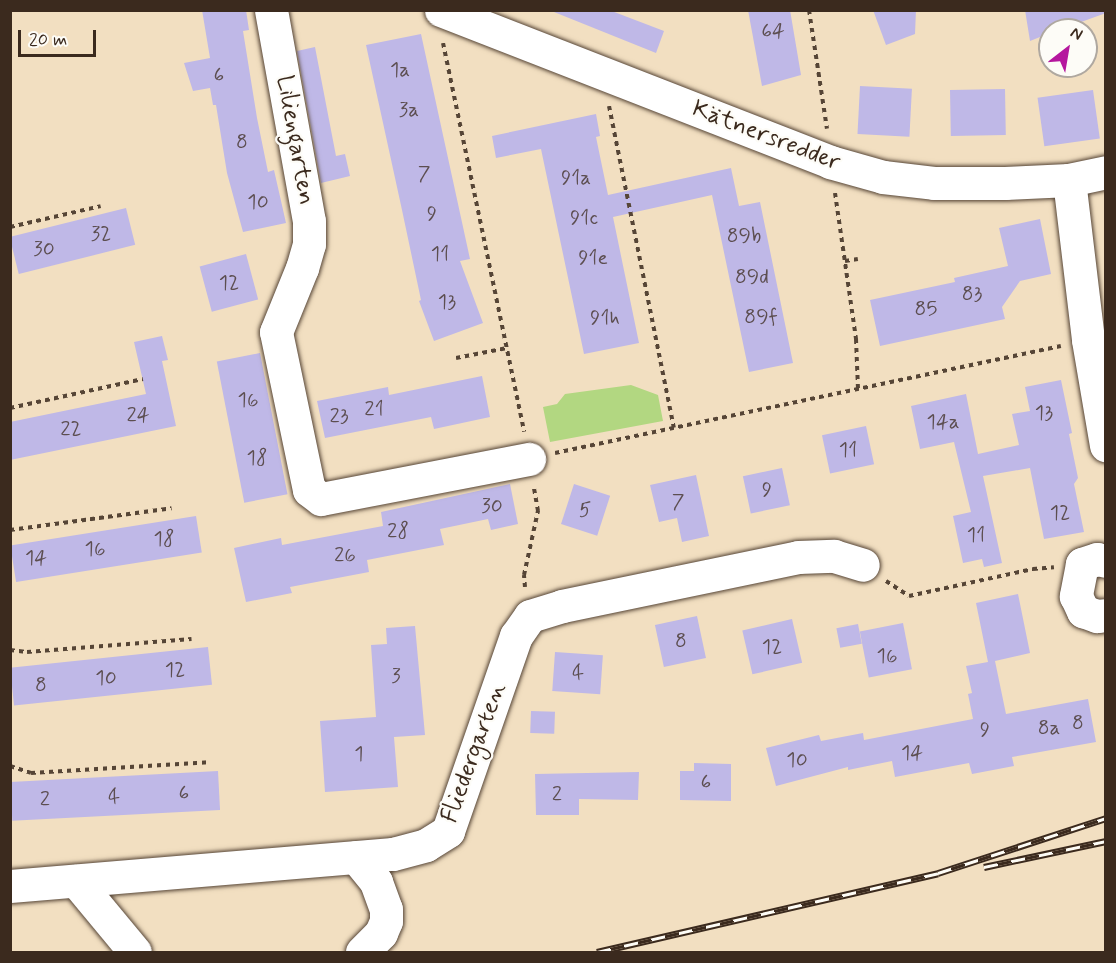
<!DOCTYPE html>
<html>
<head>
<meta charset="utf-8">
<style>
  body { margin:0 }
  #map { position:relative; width:1116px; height:963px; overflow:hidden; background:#f2dfc1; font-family:Mynerve,sans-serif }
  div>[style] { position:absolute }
  .green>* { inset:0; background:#b2d781 }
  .building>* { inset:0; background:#bfb8e7; transform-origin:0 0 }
  .path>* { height:4px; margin-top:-2px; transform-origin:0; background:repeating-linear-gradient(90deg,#564536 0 4.5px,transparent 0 9px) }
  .roads { filter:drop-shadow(0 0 2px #564536) drop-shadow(0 0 2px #564536) }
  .minor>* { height:33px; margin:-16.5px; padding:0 16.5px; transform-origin:16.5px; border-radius:16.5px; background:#fff }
  .rail>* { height:7px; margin-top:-3.5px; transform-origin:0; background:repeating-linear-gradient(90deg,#fdfcf7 0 14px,#3b2a1e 0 28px); box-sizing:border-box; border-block:2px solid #3b2a1e }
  span { translate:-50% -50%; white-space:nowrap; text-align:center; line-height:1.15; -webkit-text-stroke:4.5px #fdfcf7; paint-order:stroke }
  .number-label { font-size:21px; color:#5c4e50 }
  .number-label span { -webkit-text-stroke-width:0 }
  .street-label { font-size:24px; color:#3b2a1e }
  .frame { position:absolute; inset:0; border:12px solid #3b2a1e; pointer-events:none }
  .north { position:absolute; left:1038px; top:18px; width:60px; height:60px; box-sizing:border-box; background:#fdfcf7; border:2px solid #afa8a0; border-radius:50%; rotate:31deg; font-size:16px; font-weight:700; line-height:24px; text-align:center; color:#3b2a1e }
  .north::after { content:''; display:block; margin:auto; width:21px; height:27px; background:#b5179e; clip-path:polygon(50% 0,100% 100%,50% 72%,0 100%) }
  .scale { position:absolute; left:18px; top:30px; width:78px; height:27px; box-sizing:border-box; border:3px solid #3b2a1e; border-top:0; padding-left:8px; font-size:18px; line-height:21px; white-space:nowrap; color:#3b2a1e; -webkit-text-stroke:4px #fdfcf7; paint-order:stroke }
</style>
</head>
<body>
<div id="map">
  <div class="green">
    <div style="clip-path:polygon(631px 385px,658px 395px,663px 421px,550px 442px,543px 407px,557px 404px,565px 394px)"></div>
  </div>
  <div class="building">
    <div style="clip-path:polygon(202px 10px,246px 10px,249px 30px,243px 31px,257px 118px,268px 172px,274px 170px,286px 223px,243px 232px,227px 173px,216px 105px,213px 105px,210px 88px,193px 91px,184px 63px,210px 58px)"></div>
    <div style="clip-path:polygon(549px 10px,609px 10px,664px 31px,656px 53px)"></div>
    <div style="clip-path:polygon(748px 10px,790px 10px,801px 75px,762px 86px)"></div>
    <div style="clip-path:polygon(873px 10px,916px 10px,915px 34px,886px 45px)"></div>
    <div style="clip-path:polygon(1025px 10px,1105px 10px,1106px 13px,1059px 30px,1050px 30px,1050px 33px,1030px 41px)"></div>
    <div style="clip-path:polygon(421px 34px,470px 259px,460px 261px,483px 323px,434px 341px,419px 301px,421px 300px,402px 210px,366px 45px)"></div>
    <div style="clip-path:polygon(315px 47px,336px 156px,345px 154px,350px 176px,321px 183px,297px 51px)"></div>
    <div style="left:860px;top:86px;width:52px;height:48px;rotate:3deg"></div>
    <div style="left:1005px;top:89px;width:46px;height:55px;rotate:89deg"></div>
    <div style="left:1093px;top:90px;width:49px;height:56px;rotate:82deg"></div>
    <div style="clip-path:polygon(596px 114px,600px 136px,596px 137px,608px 195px,731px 168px,739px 206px,760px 202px,793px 363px,749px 372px,712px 195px,613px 217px,639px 343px,584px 354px,541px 149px,496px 158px,492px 136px)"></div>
    <div style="left:126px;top:208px;width:38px;height:120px;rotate:76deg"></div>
    <div style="clip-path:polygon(1040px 219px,1051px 274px,1020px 281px,1002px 307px,1005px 319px,880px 346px,870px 300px,955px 282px,954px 278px,1008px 266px,999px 228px)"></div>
    <div style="left:246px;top:254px;width:47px;height:48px;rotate:75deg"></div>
    <div style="clip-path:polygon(162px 336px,168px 360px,162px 361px,176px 426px,10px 460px,10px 422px,146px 394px,134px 342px)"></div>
    <div style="left:260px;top:353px;width:144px;height:44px;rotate:79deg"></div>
    <div style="clip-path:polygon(482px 376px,490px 417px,434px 429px,431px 417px,325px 438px,317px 401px,388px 387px,389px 395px)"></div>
    <div style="clip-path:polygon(1061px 380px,1072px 433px,1069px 434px,1078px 478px,1074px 484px,1084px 532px,1044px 539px,1030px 468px,983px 476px,1002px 563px,984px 567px,982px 559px,963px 563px,953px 516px,971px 512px,954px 442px,920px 449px,911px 406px,966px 394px,978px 454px,1019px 445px,1012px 414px,1030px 411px,1025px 387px)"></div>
    <div style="left:866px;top:426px;width:39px;height:45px;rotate:78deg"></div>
    <div style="left:782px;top:468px;width:38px;height:40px;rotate:78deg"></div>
    <div style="clip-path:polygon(696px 475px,709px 536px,682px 542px,677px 518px,659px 522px,650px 485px)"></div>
    <div style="clip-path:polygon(510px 484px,518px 524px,491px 530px,488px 519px,440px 529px,444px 545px,367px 560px,369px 572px,290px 587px,292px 593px,246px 602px,234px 548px,281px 538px,282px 545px,383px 526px,381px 512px)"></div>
    <div style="left:574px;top:484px;width:38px;height:42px;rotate:18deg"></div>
    <div style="left:196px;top:516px;width:37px;height:188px;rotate:81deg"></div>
    <div style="clip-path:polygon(1018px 594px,1030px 653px,995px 661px,1006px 714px,1088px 699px,1096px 742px,1012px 757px,1014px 766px,972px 774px,969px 763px,895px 777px,892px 761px,848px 770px,848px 767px,776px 786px,766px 748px,819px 735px,821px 741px,863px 733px,864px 740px,973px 719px,968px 694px,972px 693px,966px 666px,988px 662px,976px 603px)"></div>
    <div style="left:697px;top:616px;width:43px;height:43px;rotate:78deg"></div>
    <div style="left:792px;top:619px;width:45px;height:51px;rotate:77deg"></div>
    <div style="left:903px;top:623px;width:47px;height:44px;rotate:79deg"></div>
    <div style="left:858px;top:624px;width:20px;height:22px;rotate:79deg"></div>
    <div style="clip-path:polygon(415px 626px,425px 735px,394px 737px,398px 787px,325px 792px,320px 721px,376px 717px,371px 645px,387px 644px,386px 628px)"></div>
    <div style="left:208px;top:647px;width:38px;height:199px;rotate:84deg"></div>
    <div style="left:555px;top:652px;width:48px;height:39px;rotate:4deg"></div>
    <div style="left:531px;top:711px;width:24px;height:22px;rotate:2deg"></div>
    <div style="clip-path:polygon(694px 763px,731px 764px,731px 801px,680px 800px,680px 771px,694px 771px)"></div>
    <div style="left:218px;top:771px;width:39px;height:208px;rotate:87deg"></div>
    <div style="clip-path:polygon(639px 772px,638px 800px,579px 799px,579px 815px,536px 815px,535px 774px)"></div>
  </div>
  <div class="path">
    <div style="left:809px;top:10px;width:120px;rotate:81.4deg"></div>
    <div style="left:443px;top:43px;width:397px;rotate:78.2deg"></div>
    <div style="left:609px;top:106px;width:328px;rotate:78.6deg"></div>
    <div style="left:835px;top:193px;width:148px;rotate:81.8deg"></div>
    <div style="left:856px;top:339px;width:50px;rotate:87.7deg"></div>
    <div style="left:10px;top:227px;width:93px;rotate:-13deg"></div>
    <div style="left:845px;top:261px;width:13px;rotate:-9deg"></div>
    <div style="left:456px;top:358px;width:52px;rotate:-11.1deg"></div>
    <div style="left:10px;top:408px;width:136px;rotate:-12.3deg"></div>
    <div style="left:555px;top:453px;width:517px;rotate:-11.94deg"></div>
    <div style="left:10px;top:530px;width:163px;rotate:-7.7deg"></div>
    <div style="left:886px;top:581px;width:27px;rotate:33deg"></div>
    <div style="left:909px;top:596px;width:127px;rotate:-12.3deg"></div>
    <div style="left:1033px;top:569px;width:21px;rotate:-5deg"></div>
    <div style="left:525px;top:587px;width:12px;rotate:-95deg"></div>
    <div style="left:524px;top:575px;width:66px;rotate:-77.7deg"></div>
    <div style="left:538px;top:511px;width:23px;rotate:-100deg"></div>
    <div style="left:10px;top:650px;width:17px;rotate:7deg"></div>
    <div style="left:27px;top:652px;width:165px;rotate:-4.5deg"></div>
    <div style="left:10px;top:766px;width:22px;rotate:18deg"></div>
    <div style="left:31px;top:773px;width:178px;rotate:-3.5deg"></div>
  </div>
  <div class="roads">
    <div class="minor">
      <div style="left:271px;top:10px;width:214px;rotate:79.8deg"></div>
      <div style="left:309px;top:221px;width:23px;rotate:90deg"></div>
      <div style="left:309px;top:244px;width:25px;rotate:106deg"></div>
      <div style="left:302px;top:268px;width:69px;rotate:112.1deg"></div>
      <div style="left:276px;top:332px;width:161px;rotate:78.2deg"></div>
      <div style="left:309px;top:490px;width:15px;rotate:37deg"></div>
      <div style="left:321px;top:499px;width:212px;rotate:-10.9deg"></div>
      <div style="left:441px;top:10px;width:418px;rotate:21.3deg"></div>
      <div style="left:830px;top:162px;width:55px;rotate:15.8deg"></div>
      <div style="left:883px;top:177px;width:51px;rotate:6.7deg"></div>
      <div style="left:934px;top:183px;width:71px"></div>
      <div style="left:1005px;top:183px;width:64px;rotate:-2.7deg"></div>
      <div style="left:1069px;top:180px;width:38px;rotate:-12deg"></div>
      <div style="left:1069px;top:180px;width:161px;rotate:83.2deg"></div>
      <div style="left:1088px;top:340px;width:107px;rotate:80.3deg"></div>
      <div style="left:1106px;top:561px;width:9px;rotate:-167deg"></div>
      <div style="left:1097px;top:559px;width:16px;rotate:162deg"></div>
      <div style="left:1082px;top:564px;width:33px;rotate:101deg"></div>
      <div style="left:1076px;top:596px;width:17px;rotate:65deg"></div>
      <div style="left:1083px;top:611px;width:15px;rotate:20deg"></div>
      <div style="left:1097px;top:616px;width:9px;rotate:-6deg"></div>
      <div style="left:356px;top:857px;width:32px;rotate:51deg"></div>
      <div style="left:376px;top:882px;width:29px;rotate:70deg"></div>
      <div style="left:386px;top:909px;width:12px;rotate:90deg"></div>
      <div style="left:386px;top:921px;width:13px;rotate:113deg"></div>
      <div style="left:381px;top:933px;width:27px;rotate:135deg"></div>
      <div style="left:76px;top:881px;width:92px;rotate:50.3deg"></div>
      <div style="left:10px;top:886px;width:384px;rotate:-4.8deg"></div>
      <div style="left:393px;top:854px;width:34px;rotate:-15deg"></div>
      <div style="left:426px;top:845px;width:26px;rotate:-32deg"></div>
      <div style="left:448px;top:831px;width:207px;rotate:-70.8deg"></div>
      <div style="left:516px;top:636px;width:24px;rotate:-55deg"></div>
      <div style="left:530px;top:616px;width:34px;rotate:-17deg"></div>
      <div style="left:562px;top:606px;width:241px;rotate:-11.7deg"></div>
      <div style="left:798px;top:557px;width:36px;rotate:-2deg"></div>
      <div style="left:834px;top:556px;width:30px;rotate:17deg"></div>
    </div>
  </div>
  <div class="rail">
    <div style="left:984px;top:867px;width:125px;rotate:-12deg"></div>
    <div style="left:597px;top:952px;width:350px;rotate:-13deg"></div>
    <div style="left:938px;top:873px;width:177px;rotate:-18.1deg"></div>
  </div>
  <div class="number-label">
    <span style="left:773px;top:31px">64</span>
    <span style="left:400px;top:70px">1a</span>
    <span style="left:219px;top:75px">6</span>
    <span style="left:409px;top:110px">3a</span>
    <span style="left:242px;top:142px">8</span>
    <span style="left:424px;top:174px">7</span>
    <span style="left:576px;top:178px">91a</span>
    <span style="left:258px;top:202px">10</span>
    <span style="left:432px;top:214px">9</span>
    <span style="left:584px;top:218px">91c</span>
    <span style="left:101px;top:234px">32</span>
    <span style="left:744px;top:236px">89b</span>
    <span style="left:44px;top:249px">30</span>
    <span style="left:440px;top:254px">11</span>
    <span style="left:593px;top:258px">91e</span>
    <span style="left:752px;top:277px">89d</span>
    <span style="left:229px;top:283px">12</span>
    <span style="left:972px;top:294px">83</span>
    <span style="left:447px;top:302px">13</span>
    <span style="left:926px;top:309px">85</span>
    <span style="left:761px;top:317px">89f</span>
    <span style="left:605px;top:318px">91h</span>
    <span style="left:248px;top:400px">16</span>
    <span style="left:374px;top:409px">21</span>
    <span style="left:1044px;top:413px">13</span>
    <span style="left:138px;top:415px">24</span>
    <span style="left:339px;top:416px">23</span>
    <span style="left:943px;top:422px">14a</span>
    <span style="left:71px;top:429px">22</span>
    <span style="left:848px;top:450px">11</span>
    <span style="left:257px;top:458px">18</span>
    <span style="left:767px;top:490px">9</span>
    <span style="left:678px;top:502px">7</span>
    <span style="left:492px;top:506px">30</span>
    <span style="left:585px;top:510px">5</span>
    <span style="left:1060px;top:513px">12</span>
    <span style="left:398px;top:531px">28</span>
    <span style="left:976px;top:535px">11</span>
    <span style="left:164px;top:539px">18</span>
    <span style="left:95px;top:549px">16</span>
    <span style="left:345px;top:555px">26</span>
    <span style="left:36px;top:558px">14</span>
    <span style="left:681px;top:641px">8</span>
    <span style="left:772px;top:647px">12</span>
    <span style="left:887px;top:656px">16</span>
    <span style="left:175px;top:670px">12</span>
    <span style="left:578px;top:673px">4</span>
    <span style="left:396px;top:676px">3</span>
    <span style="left:106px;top:678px">10</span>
    <span style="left:41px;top:685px">8</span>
    <span style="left:1078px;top:723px">8</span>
    <span style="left:1049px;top:728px">8a</span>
    <span style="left:985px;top:730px">9</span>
    <span style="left:912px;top:753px">14</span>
    <span style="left:359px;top:754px">1</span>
    <span style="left:797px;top:760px">10</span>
    <span style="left:706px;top:782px">6</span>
    <span style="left:184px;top:793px">6</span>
    <span style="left:557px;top:794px">2</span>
    <span style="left:114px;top:797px">4</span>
    <span style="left:45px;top:799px">2</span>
  </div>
  <div class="street-label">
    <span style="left:766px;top:136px;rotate:21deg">Kätnersredder</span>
    <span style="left:295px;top:140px;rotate:80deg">Liliengarten</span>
    <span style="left:474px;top:753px;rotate:-70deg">Fliedergarten</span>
  </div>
  <div class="frame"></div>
  <div class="north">N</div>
  <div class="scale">20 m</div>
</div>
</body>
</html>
